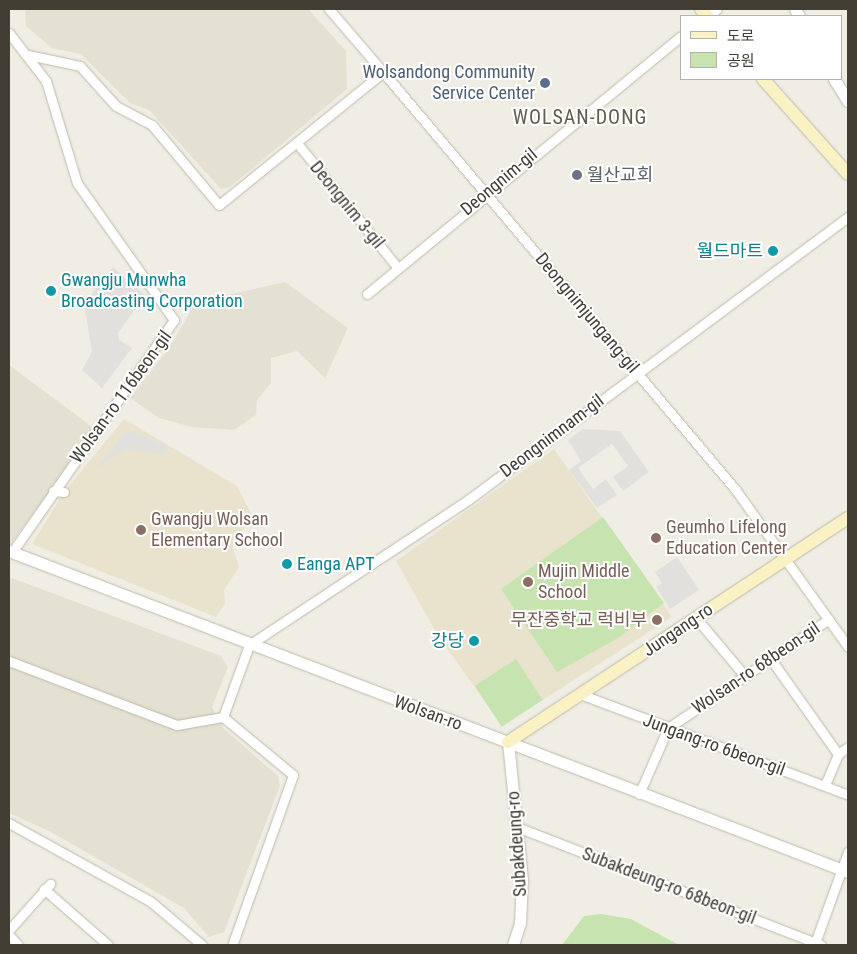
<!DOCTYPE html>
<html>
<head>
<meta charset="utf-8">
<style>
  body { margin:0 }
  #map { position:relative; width:857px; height:954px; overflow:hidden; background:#f0eee4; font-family:"Roboto Condensed","Noto Sans KR",sans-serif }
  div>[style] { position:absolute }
  .residential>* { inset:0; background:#e4e0d2 }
  .education>* { inset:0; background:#e9e3ce }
  .green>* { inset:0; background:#c7e3af; transform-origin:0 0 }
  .parking>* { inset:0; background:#e1e0dc }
  .roads { filter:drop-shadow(0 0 1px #beb9aa) drop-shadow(0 0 1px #beb9aa) }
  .minor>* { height:9px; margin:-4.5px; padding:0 4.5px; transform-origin:4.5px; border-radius:4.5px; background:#fff }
  .tertiary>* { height:11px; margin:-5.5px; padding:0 5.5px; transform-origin:5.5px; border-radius:5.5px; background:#fff }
  .secondary>* { height:12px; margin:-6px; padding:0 6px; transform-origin:6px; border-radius:6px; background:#faf1c4 }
  .dots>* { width:14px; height:14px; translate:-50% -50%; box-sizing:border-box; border:2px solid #fff; border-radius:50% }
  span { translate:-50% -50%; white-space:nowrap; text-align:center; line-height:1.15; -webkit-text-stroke:4px #fff; paint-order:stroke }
  .service-label { font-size:18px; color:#4e5e75 }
  .right { translate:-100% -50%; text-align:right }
  .worship-label { font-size:18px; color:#5b616d }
  .left { translate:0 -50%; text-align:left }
  .street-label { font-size:18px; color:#423e34 }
  .culture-label { font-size:18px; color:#0d838f }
  .education-label { font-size:18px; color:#785e54 }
  .quarter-label { font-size:20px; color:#645c4c; letter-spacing:1px }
  .frame { position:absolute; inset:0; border:10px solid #423e34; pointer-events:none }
  .legend { position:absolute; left:680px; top:15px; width:162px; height:65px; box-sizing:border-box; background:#fff; border:1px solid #b3b2ae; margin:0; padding:6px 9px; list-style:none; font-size:15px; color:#423e34 }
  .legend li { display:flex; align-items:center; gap:10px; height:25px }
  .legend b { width:25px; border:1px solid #b3b2ae }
</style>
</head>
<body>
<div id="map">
  <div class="residential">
    <div style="clip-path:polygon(25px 9px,308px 9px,346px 51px,347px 89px,230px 187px,221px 189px,149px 110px,130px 103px,81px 54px,52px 48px,26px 26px)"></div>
    <div style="clip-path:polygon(285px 282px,348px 328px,325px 378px,297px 351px,271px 358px,271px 383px,257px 400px,256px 415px,234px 430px,192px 427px,159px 418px,130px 398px,169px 348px,196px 302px)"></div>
    <div style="clip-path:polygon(9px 365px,95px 429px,11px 544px,9px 543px)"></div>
    <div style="clip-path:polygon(9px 577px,221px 656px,228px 667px,212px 707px,224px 729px,278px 776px,280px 786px,224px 932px,209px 937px,184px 908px,51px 832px,9px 813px)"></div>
  </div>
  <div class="education">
    <div style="clip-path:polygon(124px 419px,237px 486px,253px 517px,232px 545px,239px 567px,224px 590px,225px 604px,216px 617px,32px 544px,64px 492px)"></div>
    <div style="clip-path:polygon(554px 449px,672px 617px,543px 700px,499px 722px,437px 634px,396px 561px)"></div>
  </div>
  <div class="green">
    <div style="clip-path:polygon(603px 517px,664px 603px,618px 638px,557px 672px,501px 589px)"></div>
    <div style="left:516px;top:659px;width:49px;height:49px;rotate:57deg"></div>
    <div style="clip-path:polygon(601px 914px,631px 919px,679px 945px,562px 945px,584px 916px)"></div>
  </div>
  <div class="parking">
    <div style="clip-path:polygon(113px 267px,145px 295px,118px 333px,119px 340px,132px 348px,102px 388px,82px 370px,92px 352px,84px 303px)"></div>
    <div style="clip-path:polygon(583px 429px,620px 431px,649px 472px,623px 491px,613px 477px,628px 466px,612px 444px,578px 468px,593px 489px,606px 479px,617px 495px,597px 508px,569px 470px,581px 461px,568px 440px)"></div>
    <div style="clip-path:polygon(127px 430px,168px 446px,167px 451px,161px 455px,127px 449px,96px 468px)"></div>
    <div style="clip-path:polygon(677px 557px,699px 590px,670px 609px,656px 587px,662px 583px,655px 572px)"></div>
  </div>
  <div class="roads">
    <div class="minor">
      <div style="left:707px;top:16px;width:12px;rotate:-35deg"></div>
      <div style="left:9px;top:33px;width:61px;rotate:52.4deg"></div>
      <div style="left:46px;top:81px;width:107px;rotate:73.1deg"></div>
      <div style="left:77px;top:183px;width:168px;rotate:54.7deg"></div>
      <div style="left:174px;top:320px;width:283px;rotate:124.9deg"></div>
      <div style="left:28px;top:55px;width:53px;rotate:11.9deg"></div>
      <div style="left:80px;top:66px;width:54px;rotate:48deg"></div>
      <div style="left:116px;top:106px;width:41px;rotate:27.8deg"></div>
      <div style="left:152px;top:125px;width:104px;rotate:50.1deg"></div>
      <div style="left:219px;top:205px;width:211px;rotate:-39deg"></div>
      <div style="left:383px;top:72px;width:83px;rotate:-130.6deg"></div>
      <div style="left:383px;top:72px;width:546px;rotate:49.83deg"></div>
      <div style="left:735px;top:489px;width:194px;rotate:54.4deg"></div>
      <div style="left:297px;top:143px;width:161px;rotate:51.1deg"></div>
      <div style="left:367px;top:294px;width:406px;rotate:-39.4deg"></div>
      <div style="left:53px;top:491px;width:11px;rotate:5deg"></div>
      <div style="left:696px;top:618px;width:75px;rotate:49.9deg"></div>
      <div style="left:770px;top:658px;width:118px;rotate:54.7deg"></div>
      <div style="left:9px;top:661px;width:180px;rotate:20.9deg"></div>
      <div style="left:177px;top:725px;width:47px;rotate:-9.9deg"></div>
      <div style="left:580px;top:694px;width:286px;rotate:20.6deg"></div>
      <div style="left:223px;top:717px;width:77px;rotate:-70.1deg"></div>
      <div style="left:249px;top:645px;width:263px;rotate:-33.5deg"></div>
      <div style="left:468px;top:500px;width:474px;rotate:-36.7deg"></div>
      <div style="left:223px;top:717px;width:91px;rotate:39.6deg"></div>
      <div style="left:293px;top:775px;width:181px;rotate:109.7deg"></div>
      <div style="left:825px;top:785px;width:34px;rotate:-67deg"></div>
      <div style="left:838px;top:754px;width:12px;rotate:-35deg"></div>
      <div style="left:639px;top:794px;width:72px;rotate:-66.3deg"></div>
      <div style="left:668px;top:728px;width:194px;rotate:-34.1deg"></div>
      <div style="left:9px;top:823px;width:161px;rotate:29deg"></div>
      <div style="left:150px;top:901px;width:68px;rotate:40.2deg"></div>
      <div style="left:517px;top:827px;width:326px;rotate:21.2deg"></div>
      <div style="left:44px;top:889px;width:85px;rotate:41.2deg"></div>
      <div style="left:9px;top:930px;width:62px;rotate:-48.3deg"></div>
      <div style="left:9px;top:935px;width:13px;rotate:48deg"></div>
      <div style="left:815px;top:943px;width:97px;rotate:-70.1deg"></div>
    </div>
    <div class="tertiary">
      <div style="left:795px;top:9px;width:8px;rotate:60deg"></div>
      <div style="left:834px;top:79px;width:26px;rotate:58deg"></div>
      <div style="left:9px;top:551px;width:898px;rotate:20.94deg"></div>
      <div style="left:508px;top:742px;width:139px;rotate:84.2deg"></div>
      <div style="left:522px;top:880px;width:43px;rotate:92.7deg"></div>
      <div style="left:520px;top:923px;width:23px;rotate:108deg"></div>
    </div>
    <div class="secondary">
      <div style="left:701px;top:9px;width:9px;rotate:49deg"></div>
      <div style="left:763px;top:79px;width:127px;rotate:48.2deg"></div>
      <div style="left:508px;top:742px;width:407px;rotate:-33.4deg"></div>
    </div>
  </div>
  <div class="dots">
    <div style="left:545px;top:83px;background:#5c6f8a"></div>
    <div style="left:577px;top:175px;background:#6b7280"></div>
    <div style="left:773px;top:251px;background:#0f9aa8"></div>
    <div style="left:51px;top:291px;background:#0f9aa8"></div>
    <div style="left:141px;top:530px;background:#8d6e63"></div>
    <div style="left:656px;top:538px;background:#8d6e63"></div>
    <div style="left:287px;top:564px;background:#0f9aa8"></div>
    <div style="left:528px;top:582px;background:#8d6e63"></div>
    <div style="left:657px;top:620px;background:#8d6e63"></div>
    <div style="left:474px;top:641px;background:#0f9aa8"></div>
  </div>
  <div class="service-label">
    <span class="right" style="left:535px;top:83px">Wolsandong Community<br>Service Center</span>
  </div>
  <div class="worship-label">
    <span class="left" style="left:587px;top:175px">월산교회</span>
  </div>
  <div class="street-label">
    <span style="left:499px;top:182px;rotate:-40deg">Deongnim-gil</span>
    <span style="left:347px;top:205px;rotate:51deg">Deongnim 3-gil</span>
    <span style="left:587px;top:313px;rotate:50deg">Deongnimjungang-gil</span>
    <span style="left:121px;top:397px;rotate:-54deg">Wolsan-ro 116beon-gil</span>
    <span style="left:552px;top:436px;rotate:-37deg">Deongnimnam-gil</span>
    <span style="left:678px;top:630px;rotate:-34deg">Jungang-ro</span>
    <span style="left:756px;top:668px;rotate:-34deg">Wolsan-ro 68beon-gil</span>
    <span style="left:428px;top:713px;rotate:20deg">Wolsan-ro</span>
    <span style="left:714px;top:745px;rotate:20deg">Jungang-ro 6beon-gil</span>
    <span style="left:517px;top:844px;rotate:-94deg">Subakdeung-ro</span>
    <span style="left:669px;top:886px;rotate:21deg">Subakdeung-ro 68beon-gil</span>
  </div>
  <div class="culture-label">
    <span class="right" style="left:763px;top:251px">월드마트</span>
    <span class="left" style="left:61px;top:291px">Gwangju Munwha<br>Broadcasting Corporation</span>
    <span class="left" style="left:297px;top:564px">Eanga APT</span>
    <span class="right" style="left:464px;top:641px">강당</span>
  </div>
  <div class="education-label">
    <span class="left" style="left:151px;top:530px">Gwangju Wolsan<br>Elementary School</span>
    <span class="left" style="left:666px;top:538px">Geumho Lifelong<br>Education Center</span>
    <span class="left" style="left:538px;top:582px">Mujin Middle<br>School</span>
    <span class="right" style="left:647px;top:620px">무잔중학교 럭비부</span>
  </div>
  <div class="quarter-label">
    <span style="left:580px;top:117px">WOLSAN-DONG</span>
  </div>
  <div class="frame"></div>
  <ul class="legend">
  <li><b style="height:6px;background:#faf1c4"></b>도로</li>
  <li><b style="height:14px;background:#c7e3af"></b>공원</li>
  </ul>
</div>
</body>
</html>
